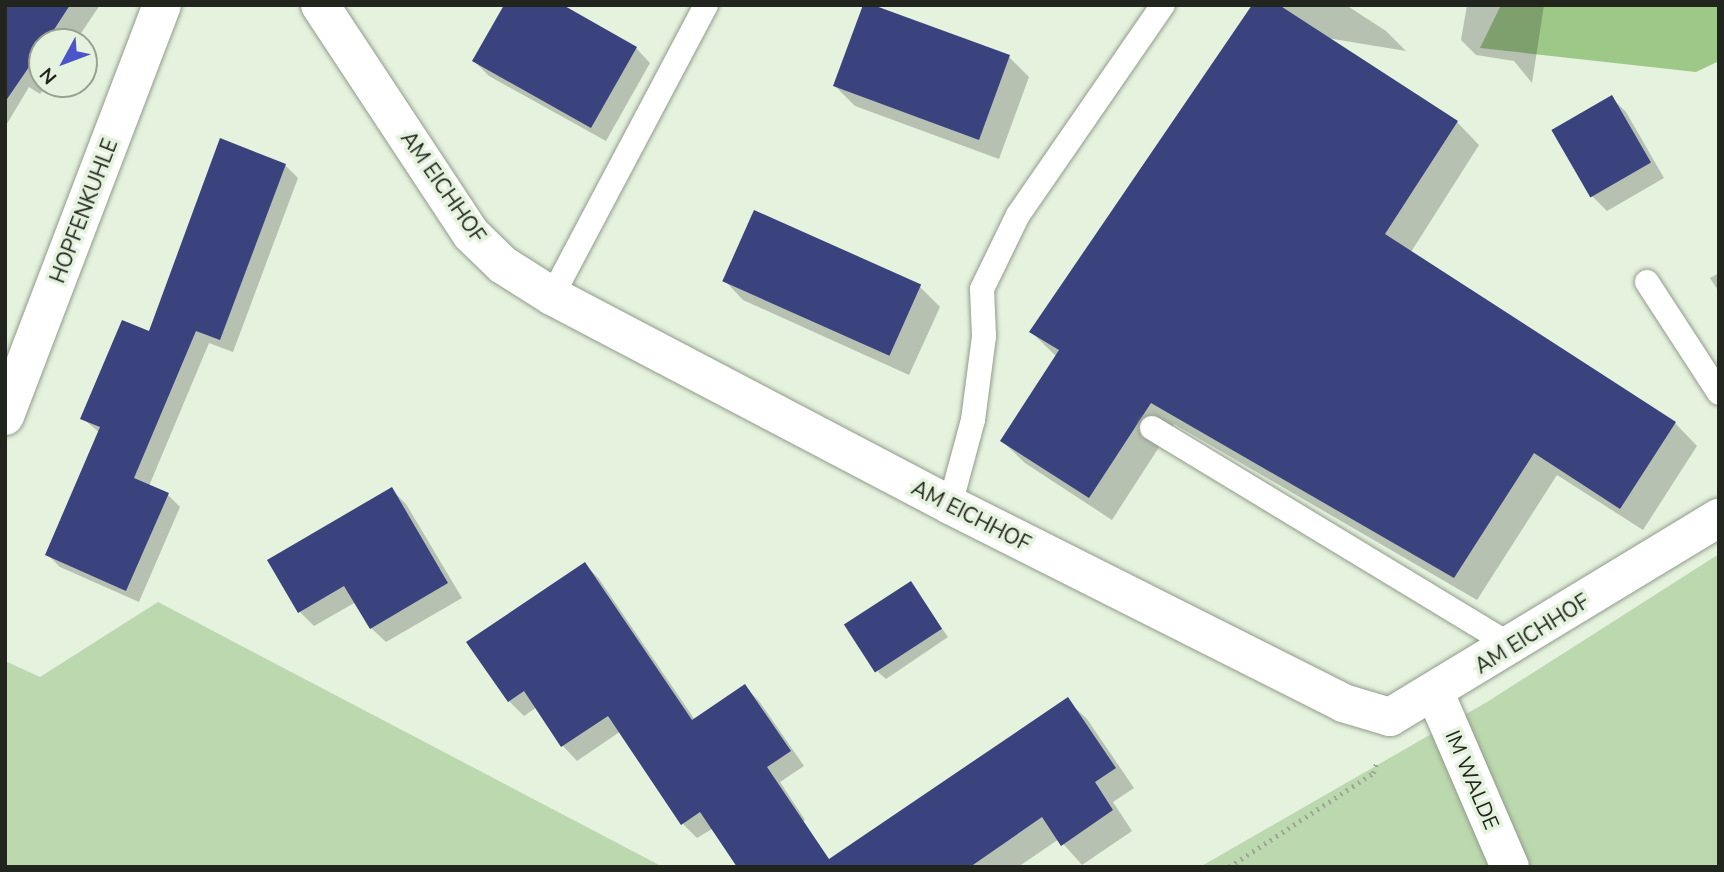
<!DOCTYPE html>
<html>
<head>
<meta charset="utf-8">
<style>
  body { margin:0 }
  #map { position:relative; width:1724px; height:872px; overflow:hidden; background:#e5f2de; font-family:"Nunito Sans",sans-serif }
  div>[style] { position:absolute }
  .green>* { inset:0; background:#bbd8ae }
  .forest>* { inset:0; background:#9dc887 }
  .shadow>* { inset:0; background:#0003 }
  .building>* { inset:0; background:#3a437e; transform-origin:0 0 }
  .path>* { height:4.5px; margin-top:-2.25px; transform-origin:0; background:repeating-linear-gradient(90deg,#9da697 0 2px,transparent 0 7px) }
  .roads { filter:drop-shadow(0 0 2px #909c8a) drop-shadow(0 0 2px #909c8a) }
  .service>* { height:24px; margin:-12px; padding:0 12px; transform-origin:12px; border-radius:12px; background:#fff }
  .minor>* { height:38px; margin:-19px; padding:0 19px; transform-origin:19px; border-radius:19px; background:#fff }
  span { translate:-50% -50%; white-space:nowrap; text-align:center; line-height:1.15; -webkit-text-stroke:7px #e5f2de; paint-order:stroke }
  .street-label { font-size:21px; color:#21251e }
  .frame { position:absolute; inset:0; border:7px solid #21251e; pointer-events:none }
  .north { position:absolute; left:28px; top:28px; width:70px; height:70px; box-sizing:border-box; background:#e5f2de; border:2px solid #97a091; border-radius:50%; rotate:229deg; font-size:19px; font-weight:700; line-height:28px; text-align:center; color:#21251e }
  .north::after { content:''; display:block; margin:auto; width:24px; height:32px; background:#4c54ca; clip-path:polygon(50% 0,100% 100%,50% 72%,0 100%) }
</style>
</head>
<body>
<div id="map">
  <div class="green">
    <div style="clip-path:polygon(1719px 554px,1719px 867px,1200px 867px,1487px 702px)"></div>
    <div style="clip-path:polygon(158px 602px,663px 867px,5px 867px,5px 661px,40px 677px)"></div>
  </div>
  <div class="forest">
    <div style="clip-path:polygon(1501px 5px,1719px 5px,1719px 61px,1696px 72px,1480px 48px)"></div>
  </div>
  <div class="shadow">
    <div style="clip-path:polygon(5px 5px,100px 5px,75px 42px,42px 42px,42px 84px,47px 84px,40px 94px,29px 87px,5px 127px)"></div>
    <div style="clip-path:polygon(1254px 5px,1346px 5px,1386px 31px,1406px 51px,1327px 38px,1457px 122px,1479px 145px,1411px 252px,1675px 423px,1697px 446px,1643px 530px,1557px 475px,1477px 600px,1174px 424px,1112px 520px,1025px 463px,1002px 441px,1057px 357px,1031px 332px)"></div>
    <div style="clip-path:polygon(1467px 5px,1544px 5px,1532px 83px,1514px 61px,1476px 55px,1461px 40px)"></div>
    <div style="clip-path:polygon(636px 48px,650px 63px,606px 141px,489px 76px,474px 61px)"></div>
    <div style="clip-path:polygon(1009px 57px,1029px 77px,999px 159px,855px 106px,835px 86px)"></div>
    <div style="clip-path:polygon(1611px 97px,1626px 112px,1664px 178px,1607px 211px,1592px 196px)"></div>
    <div style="clip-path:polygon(285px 165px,298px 178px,233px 352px,209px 343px,149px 486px,168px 495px,180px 507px,139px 602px,60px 567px,47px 554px,100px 433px,82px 418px)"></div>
    <div style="clip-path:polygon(1719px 273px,1719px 292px,1710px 278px)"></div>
    <div style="clip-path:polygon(724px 280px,920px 287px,940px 307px,909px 375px,743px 300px)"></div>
    <div style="clip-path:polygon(391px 489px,406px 504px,462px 598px,386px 642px,371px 628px,356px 602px,314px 626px,300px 612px)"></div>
    <div style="clip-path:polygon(585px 564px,599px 579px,695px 720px,744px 686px,759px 701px,804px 766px,780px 782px,805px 820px,741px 863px,712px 829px,697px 838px,683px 824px,621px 731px,577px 761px,563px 746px,537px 707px,524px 716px,509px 701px,469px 642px)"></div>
    <div style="clip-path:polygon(910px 583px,948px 637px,886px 679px,878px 672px)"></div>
    <div style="clip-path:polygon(1067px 700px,1087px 719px,1134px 788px,1113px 802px,1132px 831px,1082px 865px,1059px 839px,1018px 867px,821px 867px)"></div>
  </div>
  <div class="building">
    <div style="clip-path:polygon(5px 5px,70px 5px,46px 42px,42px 42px,42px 48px,5px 102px)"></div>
    <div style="clip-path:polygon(504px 5px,563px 5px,637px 47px,591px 128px,472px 61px)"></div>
    <div style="clip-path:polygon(863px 5px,873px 5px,1010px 55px,979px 140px,833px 86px)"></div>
    <div style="clip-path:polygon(1252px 5px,1279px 5px,1458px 121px,1385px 234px,1676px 422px,1620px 509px,1534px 453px,1454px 578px,1151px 403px,1089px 498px,1000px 441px,1059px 350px,1029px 332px)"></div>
    <div style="left:1612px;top:95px;width:78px;height:70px;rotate:60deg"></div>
    <div style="clip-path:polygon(220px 138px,286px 164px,220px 340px,196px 331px,134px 478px,169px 493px,126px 591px,45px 555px,100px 427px,80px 419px,122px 320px,149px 331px)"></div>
    <div style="left:754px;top:210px;width:183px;height:78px;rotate:24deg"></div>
    <div style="clip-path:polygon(392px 487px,448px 583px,370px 629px,344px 586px,298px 613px,267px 560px)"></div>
    <div style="clip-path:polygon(585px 562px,692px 720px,745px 684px,791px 751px,767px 767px,829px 859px,1068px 697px,1116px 768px,1095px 782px,1113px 810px,1061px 846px,1042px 817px,970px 867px,737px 867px,700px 812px,681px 825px,608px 716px,561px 747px,524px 691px,508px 702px,466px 642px)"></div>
    <div style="left:911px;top:581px;width:57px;height:80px;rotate:57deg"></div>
  </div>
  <div class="path">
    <div style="left:1229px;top:867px;width:172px;rotate:-33.1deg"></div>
    <div style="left:1373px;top:773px;width:12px;rotate:-70deg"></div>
  </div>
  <div class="roads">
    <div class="service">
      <div style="left:1647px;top:282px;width:132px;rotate:57deg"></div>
      <div style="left:552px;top:296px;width:329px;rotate:-62.1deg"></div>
      <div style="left:1152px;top:428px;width:421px;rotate:31.2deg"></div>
      <div style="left:950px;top:505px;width:88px;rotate:-74.9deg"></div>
      <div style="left:973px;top:420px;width:85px;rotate:-82.5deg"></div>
      <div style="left:984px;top:336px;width:47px;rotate:-92.4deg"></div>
      <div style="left:982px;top:289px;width:82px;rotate:-64.1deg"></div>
      <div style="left:1018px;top:215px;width:255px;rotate:-55.4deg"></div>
    </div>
    <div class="minor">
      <div style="left:320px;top:5px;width:274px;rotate:56.6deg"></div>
      <div style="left:471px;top:234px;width:45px;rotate:44.1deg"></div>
      <div style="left:503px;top:265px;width:58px;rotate:32.3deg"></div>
      <div style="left:552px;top:296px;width:450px;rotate:27.7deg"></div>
      <div style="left:950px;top:505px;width:440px;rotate:26.7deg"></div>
      <div style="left:1343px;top:703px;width:49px;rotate:16.6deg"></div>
      <div style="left:1390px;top:717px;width:385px;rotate:-31.2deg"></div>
      <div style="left:5px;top:416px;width:440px;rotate:-69.1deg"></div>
      <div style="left:1435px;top:693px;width:189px;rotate:66.7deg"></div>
    </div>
  </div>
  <div class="street-label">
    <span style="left:443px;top:187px;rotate:55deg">AM EICHHOF</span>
    <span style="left:84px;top:211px;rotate:-69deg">HOPFENKUHLE</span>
    <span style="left:971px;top:516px;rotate:27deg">AM EICHHOF</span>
    <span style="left:1532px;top:634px;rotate:-32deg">AM EICHHOF</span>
    <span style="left:1472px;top:780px;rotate:67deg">IM WALDE</span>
  </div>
  <div class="frame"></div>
  <div class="north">N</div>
</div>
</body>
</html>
